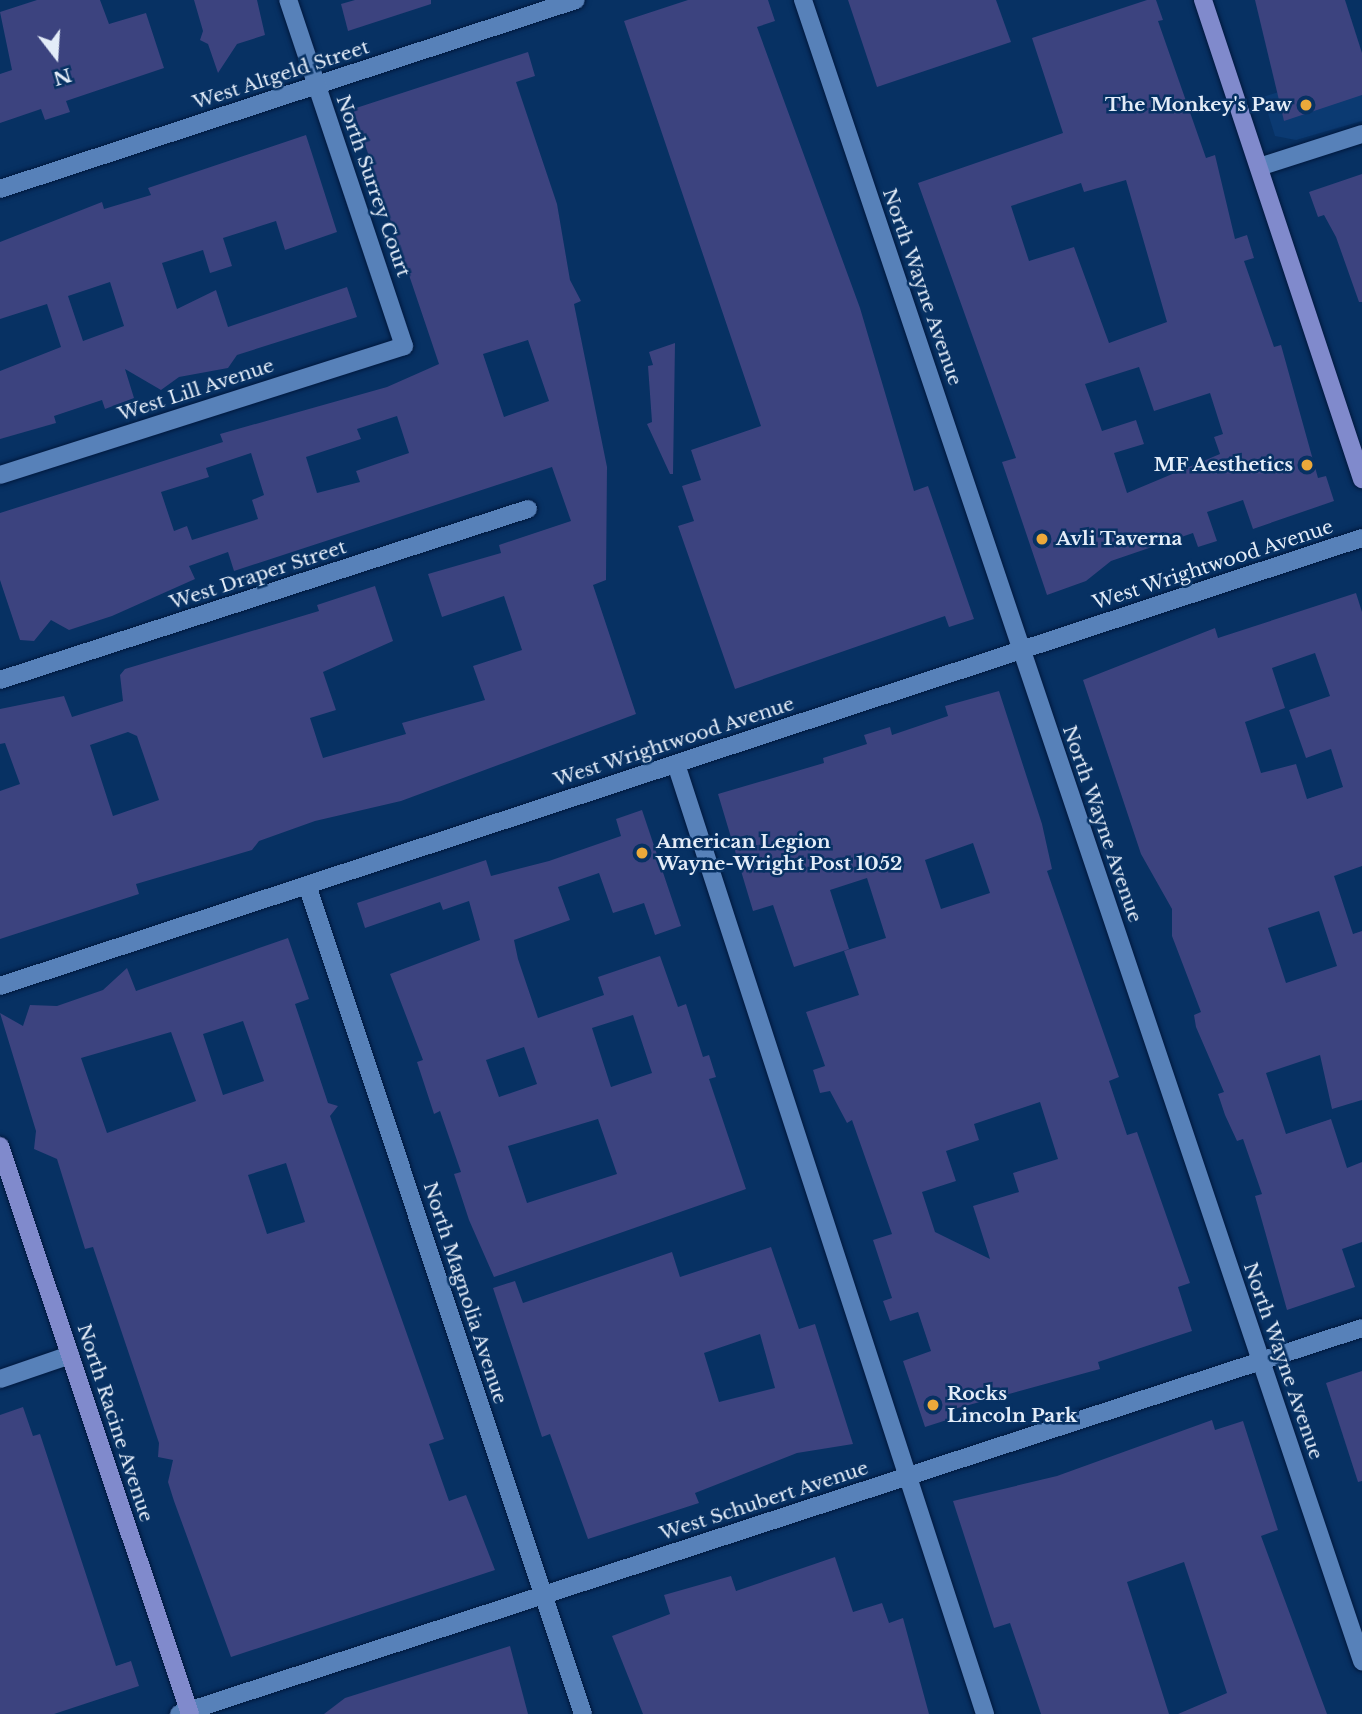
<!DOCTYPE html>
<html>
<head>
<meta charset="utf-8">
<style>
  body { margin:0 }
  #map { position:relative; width:1362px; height:1714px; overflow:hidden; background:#073163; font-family:"Libre Baskerville",serif }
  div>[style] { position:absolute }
  .built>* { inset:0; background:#0b3a72 }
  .building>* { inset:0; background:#3c437f }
  .roads { filter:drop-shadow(0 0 2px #00183d) drop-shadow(0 0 2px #00183d) }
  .street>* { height:18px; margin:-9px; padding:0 9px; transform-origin:9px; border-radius:9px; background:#5781b9 }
  .secondary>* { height:18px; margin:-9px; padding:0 9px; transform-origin:9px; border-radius:9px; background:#808acc }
  .dots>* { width:19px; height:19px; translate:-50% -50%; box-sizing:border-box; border:4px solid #073163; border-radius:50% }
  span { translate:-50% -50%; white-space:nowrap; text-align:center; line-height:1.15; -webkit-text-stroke:5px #073163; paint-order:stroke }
  .street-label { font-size:19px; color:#e3ecf8 }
  .poi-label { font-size:19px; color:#e3ecf8; font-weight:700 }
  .right { translate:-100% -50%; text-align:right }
  .left { translate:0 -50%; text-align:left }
  .north { position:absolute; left:21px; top:21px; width:70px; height:70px; -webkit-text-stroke:5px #073163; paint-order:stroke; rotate:163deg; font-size:19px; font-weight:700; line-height:28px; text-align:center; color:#e3ecf8 }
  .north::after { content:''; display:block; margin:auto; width:24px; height:32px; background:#e3ecf8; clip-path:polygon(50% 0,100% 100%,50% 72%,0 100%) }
</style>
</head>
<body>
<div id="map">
  <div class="built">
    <div style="clip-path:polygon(1362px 65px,1362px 121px,1296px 140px,1275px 136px,1263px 97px)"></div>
  </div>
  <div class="building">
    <div style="clip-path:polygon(37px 0,100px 0,109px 24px,146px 13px,164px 68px,66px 101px,70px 112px,45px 120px,41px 109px,0 123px,0 74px,12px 70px,0 12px)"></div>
    <div style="clip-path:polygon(194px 0,257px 0,265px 35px,237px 44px,218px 73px,208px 44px,200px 40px,203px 31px)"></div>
    <div style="clip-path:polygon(355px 0,431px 0,431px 4px,348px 31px,341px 4px)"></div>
    <div style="clip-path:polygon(688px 0,768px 0,775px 21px,757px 27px,860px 308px,914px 491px,928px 486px,974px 619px,949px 627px,945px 616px,735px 689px,678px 526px,694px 521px,682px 486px,701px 480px,691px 450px,761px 426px,624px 21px)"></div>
    <div style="clip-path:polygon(848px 0,996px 0,1011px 42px,877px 87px)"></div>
    <div style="clip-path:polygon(evenodd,1147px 0,1156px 0,1163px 20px,1158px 21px,1206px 158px,1215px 155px,1235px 239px,1247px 235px,1254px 258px,1244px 261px,1274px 347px,1281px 345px,1318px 478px,1326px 476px,1334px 501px,1253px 529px,1243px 500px,1207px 512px,1217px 541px,1198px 547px,1193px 533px,1111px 561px,1086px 581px,1047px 595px,1002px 462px,1016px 458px,918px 183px,1063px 133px,1032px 38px,1147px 0,1126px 180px,1167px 322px,1109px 343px,1074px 247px,1029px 261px,1011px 206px,1081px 183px,1084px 192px,1126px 180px,1147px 0,1139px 367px,1154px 411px,1210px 393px,1223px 434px,1214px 437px,1220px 454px,1127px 493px,1114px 453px,1144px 444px,1136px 420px,1102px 431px,1085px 384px,1139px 367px)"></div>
    <div style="clip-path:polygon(1255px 0,1345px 0,1362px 53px,1362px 95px,1284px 121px)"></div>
    <div style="clip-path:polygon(evenodd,528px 52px,535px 76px,516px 82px,557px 204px,570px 280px,581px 301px,574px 304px,607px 467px,606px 580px,593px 585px,636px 714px,401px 801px,315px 821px,259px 841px,252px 850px,136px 884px,139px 894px,0 939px,0 791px,20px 784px,5px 743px,0 744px,0 709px,64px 696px,72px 717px,123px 701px,120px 675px,125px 669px,319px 611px,317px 605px,375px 586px,393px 641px,323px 672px,336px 710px,310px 718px,323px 758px,406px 734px,402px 723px,485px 700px,473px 666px,522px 650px,504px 596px,442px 617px,428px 574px,501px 553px,499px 545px,571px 521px,552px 467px,234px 571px,228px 552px,189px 566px,195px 579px,112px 616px,69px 630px,51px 620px,34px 641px,20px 640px,0 580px,0 513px,223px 442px,220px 434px,387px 387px,439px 364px,353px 109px,528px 52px,528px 340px,549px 401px,504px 417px,483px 354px,528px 340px,528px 52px,397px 416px,409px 453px,356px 471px,360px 482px,317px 493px,306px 457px,361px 439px,357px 429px,397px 416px,528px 52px,251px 453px,264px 495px,252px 500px,258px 519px,192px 540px,187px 526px,174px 531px,161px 492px,209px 477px,206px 468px,251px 453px,528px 52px,128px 732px,137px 736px,159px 800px,113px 816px,90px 745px,128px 732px)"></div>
    <div style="clip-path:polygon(evenodd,306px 135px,337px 232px,285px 250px,276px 221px,223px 238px,232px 266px,210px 273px,203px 250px,162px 263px,177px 309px,216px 290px,228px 327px,347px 287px,357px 317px,237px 355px,228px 368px,179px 377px,161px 390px,125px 369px,134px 398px,105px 409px,102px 400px,54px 416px,56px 423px,0 439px,0 371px,61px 347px,47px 304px,0 319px,0 242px,102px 202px,104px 209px,151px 195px,148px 188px,306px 135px,110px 282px,124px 326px,83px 341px,68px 296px,110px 282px)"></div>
    <div style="clip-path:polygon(1362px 174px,1362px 302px,1359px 302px,1336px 237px,1324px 215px,1318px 217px,1309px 192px)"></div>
    <div style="clip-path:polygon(675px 343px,673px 474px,670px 474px,647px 424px,652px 422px,648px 366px,653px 365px,649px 352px)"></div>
    <div style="clip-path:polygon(evenodd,1356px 593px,1362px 612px,1362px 866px,1334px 876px,1353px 934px,1362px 931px,1362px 1100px,1332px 1109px,1320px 1055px,1266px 1073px,1286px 1134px,1331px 1119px,1347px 1168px,1362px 1162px,1362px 1242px,1342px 1249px,1355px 1287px,1287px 1310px,1255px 1196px,1262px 1194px,1243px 1139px,1237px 1141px,1225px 1115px,1218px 1094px,1224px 1092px,1196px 1027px,1194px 1015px,1201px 1012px,1172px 936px,1172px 909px,1141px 854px,1083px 680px,1215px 628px,1218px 638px,1356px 593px,1315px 653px,1330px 696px,1289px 710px,1306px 758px,1331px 749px,1343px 787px,1307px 799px,1296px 764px,1261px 773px,1245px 722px,1285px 708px,1272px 668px,1315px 653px,1356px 593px,1319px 911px,1337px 966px,1286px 983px,1268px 928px,1319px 911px)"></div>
    <div style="clip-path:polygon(evenodd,999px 691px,1042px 824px,1052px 869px,1047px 871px,1119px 1077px,1109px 1081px,1127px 1135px,1137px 1132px,1190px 1283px,1178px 1287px,1192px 1331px,1098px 1362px,1100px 1369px,947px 1411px,950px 1419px,925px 1427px,903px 1361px,931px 1351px,918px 1312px,890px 1321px,883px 1301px,892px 1298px,873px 1240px,892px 1234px,852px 1120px,847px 1123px,830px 1091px,820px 1093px,813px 1070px,825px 1066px,806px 1012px,859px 995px,844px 951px,886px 938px,867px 878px,830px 890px,849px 949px,794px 967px,773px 905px,753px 911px,718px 794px,824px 763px,823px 758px,867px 744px,864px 735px,890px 727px,892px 735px,948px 716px,945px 706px,999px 691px,973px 843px,990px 893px,941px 909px,925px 860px,973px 843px,999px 691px,1040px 1102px,1058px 1159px,1013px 1173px,1019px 1192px,973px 1206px,990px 1259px,935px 1232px,922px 1192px,956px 1181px,946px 1151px,979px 1140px,974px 1124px,1040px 1102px)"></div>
    <div style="clip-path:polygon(evenodd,642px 810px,681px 926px,655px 935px,644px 903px,613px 913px,599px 873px,558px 887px,570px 920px,514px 940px,518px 959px,538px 1018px,604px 995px,598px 977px,660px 956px,678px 1007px,686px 1004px,703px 1057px,709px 1055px,716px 1077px,709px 1079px,746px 1189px,494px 1277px,469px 1220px,454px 1174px,461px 1172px,440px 1111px,434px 1114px,417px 1062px,423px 1060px,390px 974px,480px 940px,469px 901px,443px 910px,440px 902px,365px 928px,357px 903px,486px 860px,491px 876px,549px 861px,621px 836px,616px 819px,642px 810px,633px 1015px,652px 1073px,611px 1087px,592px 1028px,633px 1015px,642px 810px,524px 1047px,537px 1084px,499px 1097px,486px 1060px,524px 1047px,642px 810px,598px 1119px,617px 1174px,527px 1203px,508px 1146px,598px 1119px)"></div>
    <div style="clip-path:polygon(evenodd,288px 938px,309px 999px,295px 1004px,328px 1103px,338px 1106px,330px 1116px,444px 1439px,429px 1444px,449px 1501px,466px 1495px,495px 1570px,231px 1657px,174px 1501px,168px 1482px,173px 1460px,158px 1457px,159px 1443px,93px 1247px,85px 1249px,57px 1159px,34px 1149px,36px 1131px,0 1013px,23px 1026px,30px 1005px,57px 1006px,103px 990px,127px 968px,136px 991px,288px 938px,243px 1021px,264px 1081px,223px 1095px,203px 1034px,243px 1021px,288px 938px,171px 1032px,196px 1101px,107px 1133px,81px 1058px,171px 1032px,288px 938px,286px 1163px,305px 1222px,267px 1234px,248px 1175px,286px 1163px)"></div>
    <div style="clip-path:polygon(evenodd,771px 1247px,799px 1329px,815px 1324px,853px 1444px,797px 1453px,695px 1493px,699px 1503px,588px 1539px,550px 1434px,542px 1437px,493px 1288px,515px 1281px,523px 1303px,672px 1252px,680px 1277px,771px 1247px,760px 1334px,775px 1388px,719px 1402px,704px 1353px,760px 1334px)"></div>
    <div style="clip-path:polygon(1362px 1371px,1362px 1481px,1358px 1482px,1326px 1383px)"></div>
    <div style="clip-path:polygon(23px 1407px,33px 1436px,40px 1434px,116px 1666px,131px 1661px,139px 1686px,54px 1714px,0 1714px,0 1415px)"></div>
    <div style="clip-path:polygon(1212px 1420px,1215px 1430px,1243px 1421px,1278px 1530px,1261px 1536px,1327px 1714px,1178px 1714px,1227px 1693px,1184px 1562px,1127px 1582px,1169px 1714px,1041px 1714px,1010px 1623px,994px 1628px,953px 1501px,1057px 1476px)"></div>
    <div style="clip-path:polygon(835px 1557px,853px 1612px,882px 1603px,889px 1623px,903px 1618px,929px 1714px,643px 1714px,612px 1636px,670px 1614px,664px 1595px,731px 1576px,736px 1591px)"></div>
    <div style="clip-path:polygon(510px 1646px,528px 1714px,324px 1714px,345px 1698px)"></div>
  </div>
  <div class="roads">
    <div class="street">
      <div style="left:803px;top:0;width:1753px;rotate:71.4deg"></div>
      <div style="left:1259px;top:167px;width:108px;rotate:-17.8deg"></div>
      <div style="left:0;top:189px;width:606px;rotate:-18.17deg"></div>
      <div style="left:0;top:475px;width:424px;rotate:-17.7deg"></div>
      <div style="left:404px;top:346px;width:365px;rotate:-108.5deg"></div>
      <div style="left:0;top:680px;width:555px;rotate:-17.95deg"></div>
      <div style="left:676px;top:764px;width:999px;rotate:71.98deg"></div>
      <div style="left:307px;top:885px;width:874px;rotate:71.59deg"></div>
      <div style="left:0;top:986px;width:1434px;rotate:-18.21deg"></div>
      <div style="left:0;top:1379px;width:74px;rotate:-18.9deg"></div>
      <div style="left:179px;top:1714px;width:1244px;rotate:-18.07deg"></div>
    </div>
    <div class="secondary">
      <div style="left:1203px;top:0;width:505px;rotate:71.64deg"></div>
      <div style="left:0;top:1146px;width:599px;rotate:71.5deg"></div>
    </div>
  </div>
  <div class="dots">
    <div style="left:1306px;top:105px;background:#eba93a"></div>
    <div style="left:1307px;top:465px;background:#eba93a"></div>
    <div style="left:1042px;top:539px;background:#eba93a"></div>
    <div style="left:642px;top:853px;background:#eba93a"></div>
    <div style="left:933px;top:1405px;background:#eba93a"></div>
  </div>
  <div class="street-label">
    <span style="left:281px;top:75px;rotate:-18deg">West Altgeld Street</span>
    <span style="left:373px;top:186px;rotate:71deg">North Surrey Court</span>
    <span style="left:922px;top:287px;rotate:71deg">North Wayne Avenue</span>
    <span style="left:196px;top:390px;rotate:-18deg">West Lill Avenue</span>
    <span style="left:1213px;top:565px;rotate:-18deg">West Wrightwood Avenue</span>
    <span style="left:258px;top:575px;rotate:-18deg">West Draper Street</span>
    <span style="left:674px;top:742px;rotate:-18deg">West Wrightwood Avenue</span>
    <span style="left:1102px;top:824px;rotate:71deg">North Wayne Avenue</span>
    <span style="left:465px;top:1293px;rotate:72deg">North Magnolia Avenue</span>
    <span style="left:1283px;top:1361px;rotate:71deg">North Wayne Avenue</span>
    <span style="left:115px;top:1423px;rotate:72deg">North Racine Avenue</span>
    <span style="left:764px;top:1501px;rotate:-18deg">West Schubert Avenue</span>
  </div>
  <div class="poi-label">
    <span class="right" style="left:1292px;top:105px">The Monkey's Paw</span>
    <span class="right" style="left:1293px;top:465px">MF Aesthetics</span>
    <span class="left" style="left:1056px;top:539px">Avli Taverna</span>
    <span class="left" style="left:656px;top:853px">American Legion<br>Wayne-Wright Post 1052</span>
    <span class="left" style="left:947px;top:1405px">Rocks<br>Lincoln Park</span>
  </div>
  <div class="north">N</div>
</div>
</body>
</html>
